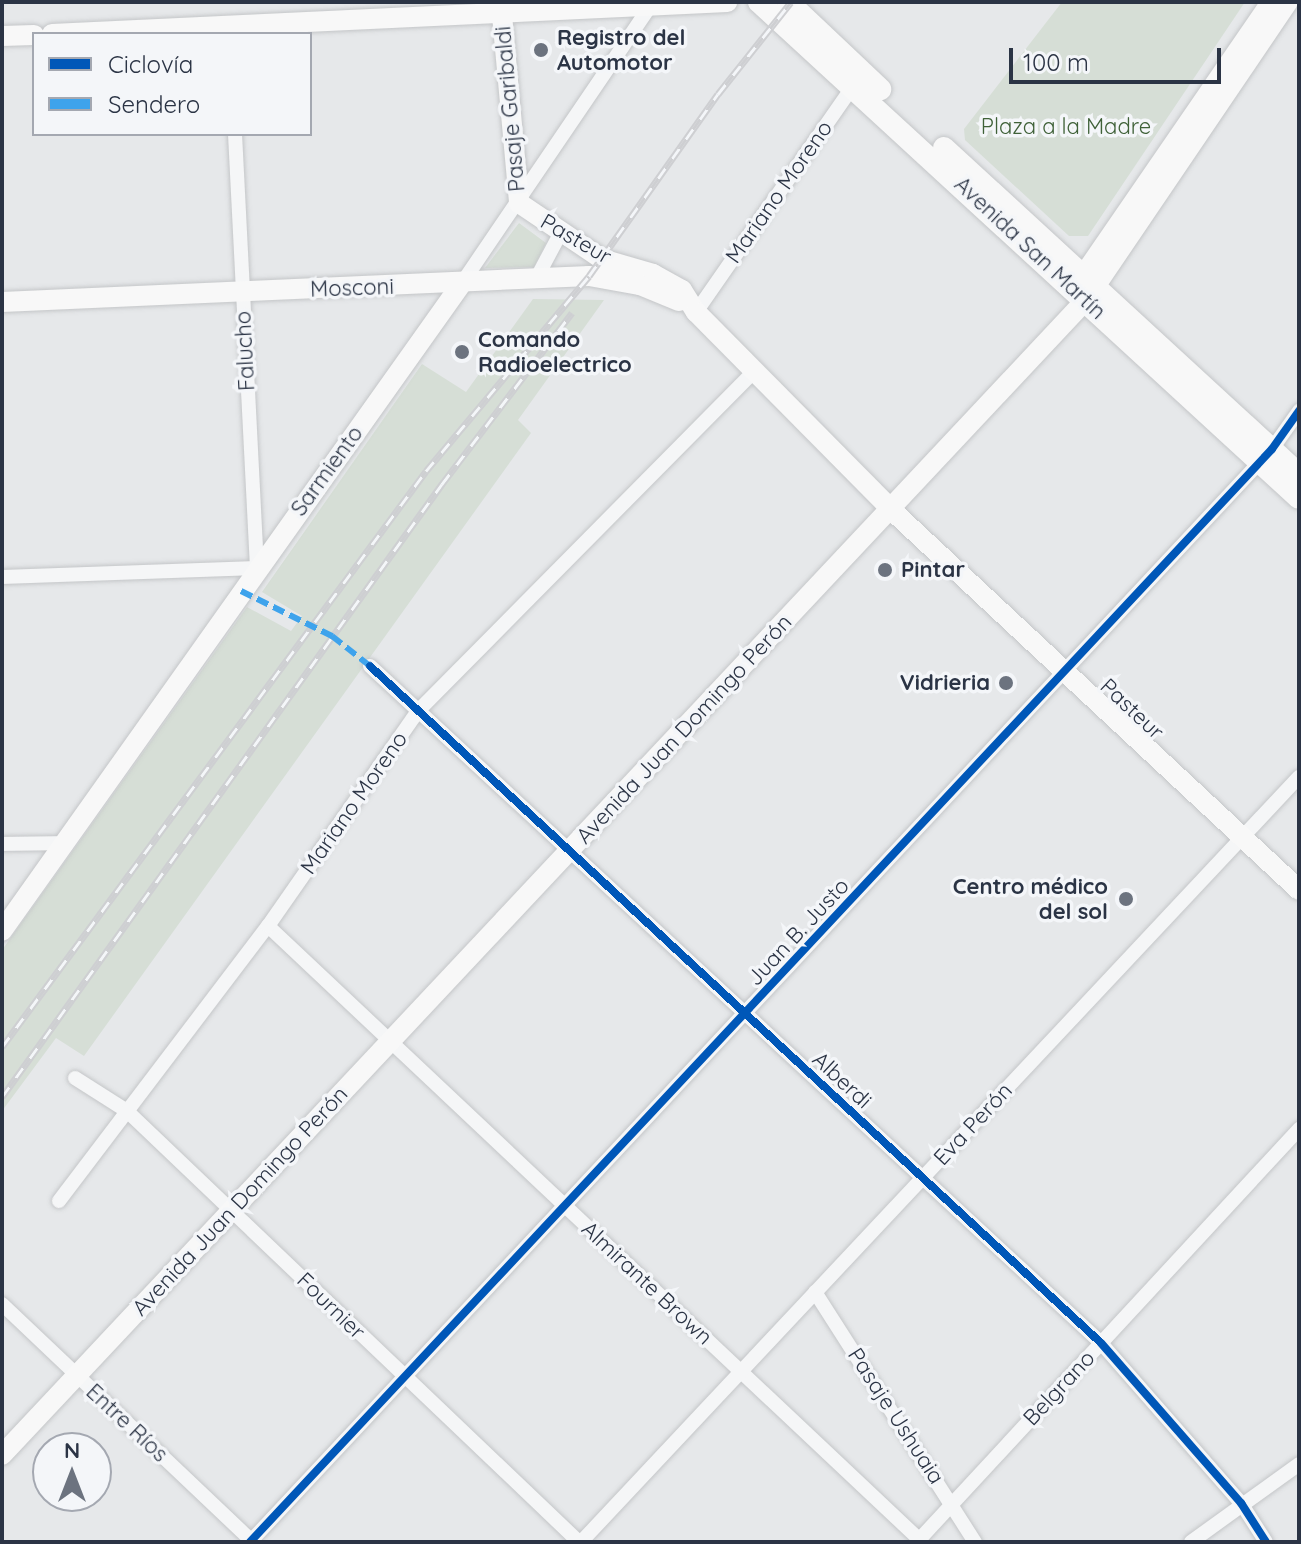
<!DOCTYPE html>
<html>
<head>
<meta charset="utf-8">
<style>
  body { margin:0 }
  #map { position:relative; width:1301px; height:1544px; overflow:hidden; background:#e6e8ea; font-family:Quicksand,sans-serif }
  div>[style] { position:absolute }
  .green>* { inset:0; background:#d6ded6 }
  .roads { filter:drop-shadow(0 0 2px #c4c6c8) drop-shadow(0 0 2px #c4c6c8) }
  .street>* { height:14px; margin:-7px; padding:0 7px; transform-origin:7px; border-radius:7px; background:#f5f6f7 }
  .secondary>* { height:20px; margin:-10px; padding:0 10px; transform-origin:10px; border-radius:10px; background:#f8f8f8 }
  .primary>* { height:22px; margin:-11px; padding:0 11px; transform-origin:11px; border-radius:11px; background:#f8f8f8 }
  .rail>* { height:7px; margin-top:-3.5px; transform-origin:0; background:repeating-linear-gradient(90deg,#f4f6f9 0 12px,#cecfd2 0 24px); box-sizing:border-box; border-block:2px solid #cecfd2 }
  .quiet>* { height:6px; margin-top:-3px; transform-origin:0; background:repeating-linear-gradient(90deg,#3ea3ec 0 12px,transparent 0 18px) }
  .cycleway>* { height:8px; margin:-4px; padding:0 4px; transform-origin:4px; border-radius:4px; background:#0057b8 }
  .dots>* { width:22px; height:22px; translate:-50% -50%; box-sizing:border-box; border:4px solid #f4f6f9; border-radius:50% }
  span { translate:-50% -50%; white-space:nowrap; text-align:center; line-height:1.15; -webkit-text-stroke:7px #f4f6f9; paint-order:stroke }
  .poi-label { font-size:22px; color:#2b3445; font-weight:700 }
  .left { translate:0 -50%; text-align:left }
  .right { translate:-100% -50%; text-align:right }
  .street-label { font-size:22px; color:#2b3445 }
  .park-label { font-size:22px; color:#3f6138 }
  .frame { position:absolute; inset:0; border:4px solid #2b3445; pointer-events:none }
  .legend { position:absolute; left:32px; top:32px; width:280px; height:104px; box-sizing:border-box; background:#f4f6f9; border:2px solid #a4a8b1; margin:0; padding:10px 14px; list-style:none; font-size:24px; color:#2b3445 }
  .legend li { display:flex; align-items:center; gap:16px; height:40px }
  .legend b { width:40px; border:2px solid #a4a8b1 }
  .north { position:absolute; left:32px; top:1432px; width:80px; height:80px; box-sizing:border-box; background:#f4f6f9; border:2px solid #a4a8b1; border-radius:50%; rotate:0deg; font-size:22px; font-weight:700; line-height:32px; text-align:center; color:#2b3445 }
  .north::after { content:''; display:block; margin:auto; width:28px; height:36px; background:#6c737f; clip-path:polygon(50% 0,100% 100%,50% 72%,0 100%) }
  .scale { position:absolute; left:1009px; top:48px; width:212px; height:36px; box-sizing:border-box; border:4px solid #2b3445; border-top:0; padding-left:10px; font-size:24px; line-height:28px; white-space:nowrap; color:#2b3445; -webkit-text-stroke:6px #f4f6f9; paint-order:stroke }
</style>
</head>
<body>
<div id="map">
  <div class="green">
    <div style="clip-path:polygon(1062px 2px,1245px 2px,1088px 236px,1069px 236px,965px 140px,964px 129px)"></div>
    <div style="clip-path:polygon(519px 223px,546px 243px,534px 267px,485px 268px)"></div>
    <div style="clip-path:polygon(533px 299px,604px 300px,518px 420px,531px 433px,84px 1056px,56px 1038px,2px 1111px,2px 950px,247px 607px,291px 631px,302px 616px,262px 592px,422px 364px,466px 392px)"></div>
  </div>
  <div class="roads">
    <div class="street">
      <div style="left:535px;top:281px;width:53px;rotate:-62deg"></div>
      <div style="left:462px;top:283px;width:331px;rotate:-55.8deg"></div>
      <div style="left:696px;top:312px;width:279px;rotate:-55.2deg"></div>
      <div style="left:2px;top:577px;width:255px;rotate:-2deg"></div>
      <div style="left:257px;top:568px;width:435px;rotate:-92.9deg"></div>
      <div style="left:370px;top:666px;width:996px;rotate:42.8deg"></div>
      <div style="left:1101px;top:1343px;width:213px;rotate:48.8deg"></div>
      <div style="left:1241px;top:1503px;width:46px;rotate:57.3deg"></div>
      <div style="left:2px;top:844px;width:64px;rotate:-0.9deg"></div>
      <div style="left:268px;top:926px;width:898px;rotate:43.29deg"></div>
      <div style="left:75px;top:1078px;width:62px;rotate:32.4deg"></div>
      <div style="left:127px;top:1111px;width:625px;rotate:43.64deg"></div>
      <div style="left:59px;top:1201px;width:345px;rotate:-52.8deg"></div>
      <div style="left:268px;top:926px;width:262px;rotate:-55.1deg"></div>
      <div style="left:418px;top:711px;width:478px;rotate:-45.3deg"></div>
      <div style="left:815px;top:1292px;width:297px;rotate:57.4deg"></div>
      <div style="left:2px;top:1304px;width:346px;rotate:43.5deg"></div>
      <div style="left:250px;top:1542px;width:1496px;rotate:-46.92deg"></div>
      <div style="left:1272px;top:449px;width:47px;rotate:-54.6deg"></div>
      <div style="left:581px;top:1542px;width:1049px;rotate:-46.82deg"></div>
      <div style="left:917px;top:1542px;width:563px;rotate:-47.23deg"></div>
      <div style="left:1191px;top:1542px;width:133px;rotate:-35.8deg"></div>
    </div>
    <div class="secondary">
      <div style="left:502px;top:15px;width:189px;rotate:84.8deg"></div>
      <div style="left:519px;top:203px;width:100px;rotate:34deg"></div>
      <div style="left:602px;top:259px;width:53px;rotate:16.4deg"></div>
      <div style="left:653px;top:274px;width:33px;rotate:29deg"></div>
      <div style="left:682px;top:290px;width:26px;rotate:58deg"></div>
      <div style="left:696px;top:312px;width:287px;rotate:45.3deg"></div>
      <div style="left:898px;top:516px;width:548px;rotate:43deg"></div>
      <div style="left:52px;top:34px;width:676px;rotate:-2.71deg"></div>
      <div style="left:2px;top:36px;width:32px;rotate:-2deg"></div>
      <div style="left:1074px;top:289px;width:348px;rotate:-55.5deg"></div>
      <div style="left:2px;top:302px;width:588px;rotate:-2.54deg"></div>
      <div style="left:589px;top:276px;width:52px;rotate:10deg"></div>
      <div style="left:640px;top:285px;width:42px;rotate:22.3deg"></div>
      <div style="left:2px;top:931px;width:795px;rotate:-54.63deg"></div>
      <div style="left:2px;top:1455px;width:1584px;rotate:-46.82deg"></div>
      <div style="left:1086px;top:300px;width:360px;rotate:-55.9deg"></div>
    </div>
    <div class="primary">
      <div style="left:759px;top:2px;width:733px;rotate:42.57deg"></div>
      <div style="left:788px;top:2px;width:127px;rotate:43.4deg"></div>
      <div style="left:944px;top:148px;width:482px;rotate:42.6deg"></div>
    </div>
  </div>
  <div class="rail">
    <div style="left:2px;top:1047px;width:715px;rotate:-53.64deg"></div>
    <div style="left:426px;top:471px;width:254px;rotate:-50.1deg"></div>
    <div style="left:589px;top:276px;width:223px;rotate:-54.7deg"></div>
    <div style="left:718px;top:94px;width:117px;rotate:-51.6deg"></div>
    <div style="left:2px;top:1097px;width:755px;rotate:-54.33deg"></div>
    <div style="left:442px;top:484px;width:215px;rotate:-52.8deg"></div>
  </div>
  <div class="quiet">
    <div style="left:241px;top:591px;width:102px;rotate:26.3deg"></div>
    <div style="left:332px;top:636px;width:48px;rotate:38.3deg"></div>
  </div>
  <div class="cycleway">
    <div style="left:370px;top:666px;width:996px;rotate:42.8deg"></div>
    <div style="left:1101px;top:1343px;width:213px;rotate:48.8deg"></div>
    <div style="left:1241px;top:1503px;width:46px;rotate:57.3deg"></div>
    <div style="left:250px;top:1542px;width:1496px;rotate:-46.92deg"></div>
    <div style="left:1272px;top:449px;width:47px;rotate:-54.6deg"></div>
  </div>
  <div class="dots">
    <div style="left:541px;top:50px;background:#6c737f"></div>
    <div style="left:462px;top:352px;background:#6c737f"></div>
    <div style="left:885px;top:570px;background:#6c737f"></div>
    <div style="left:1006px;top:683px;background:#6c737f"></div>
    <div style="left:1126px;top:899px;background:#6c737f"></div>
  </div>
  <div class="poi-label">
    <span class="left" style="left:557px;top:50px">Registro del<br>Automotor</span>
    <span class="left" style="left:478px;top:352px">Comando<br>Radioelectrico</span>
    <span class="left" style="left:901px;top:570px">Pintar</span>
    <span class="right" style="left:990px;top:683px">Vidrieria</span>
    <span class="right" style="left:1108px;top:899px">Centro médico<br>del sol</span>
  </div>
  <div class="street-label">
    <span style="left:510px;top:109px;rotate:-95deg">Pasaje Garibaldi</span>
    <span style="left:779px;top:192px;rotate:-55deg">Mariano Moreno</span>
    <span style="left:576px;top:239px;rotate:30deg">Pasteur</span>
    <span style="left:1030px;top:248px;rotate:43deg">Avenida San Martín</span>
    <span style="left:352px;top:288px;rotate:-2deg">Mosconi</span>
    <span style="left:245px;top:351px;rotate:-93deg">Falucho</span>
    <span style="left:327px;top:471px;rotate:-54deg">Sarmiento</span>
    <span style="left:1132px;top:709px;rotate:43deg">Pasteur</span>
    <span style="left:684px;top:729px;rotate:-47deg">Avenida Juan Domingo Perón</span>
    <span style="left:354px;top:803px;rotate:-55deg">Mariano Moreno</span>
    <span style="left:798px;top:932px;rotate:-47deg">Juan B. Justo</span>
    <span style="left:842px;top:1080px;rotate:43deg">Alberdi</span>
    <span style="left:973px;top:1124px;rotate:-47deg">Eva Perón</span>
    <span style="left:240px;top:1201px;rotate:-47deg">Avenida Juan Domingo Perón</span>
    <span style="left:647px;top:1283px;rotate:43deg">Almirante Brown</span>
    <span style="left:331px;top:1306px;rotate:44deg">Fournier</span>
    <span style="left:1059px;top:1388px;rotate:-47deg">Belgrano</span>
    <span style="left:896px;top:1416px;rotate:57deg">Pasaje Ushuaia</span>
    <span style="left:127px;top:1423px;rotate:43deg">Entre Ríos</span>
  </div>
  <div class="park-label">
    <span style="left:1066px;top:127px">Plaza a la Madre</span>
  </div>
  <div class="frame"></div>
  <ul class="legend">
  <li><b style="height:10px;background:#0057b8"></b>Ciclovía</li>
  <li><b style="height:10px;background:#3ea3ec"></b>Sendero</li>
  </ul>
  <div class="north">N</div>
  <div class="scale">100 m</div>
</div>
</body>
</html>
